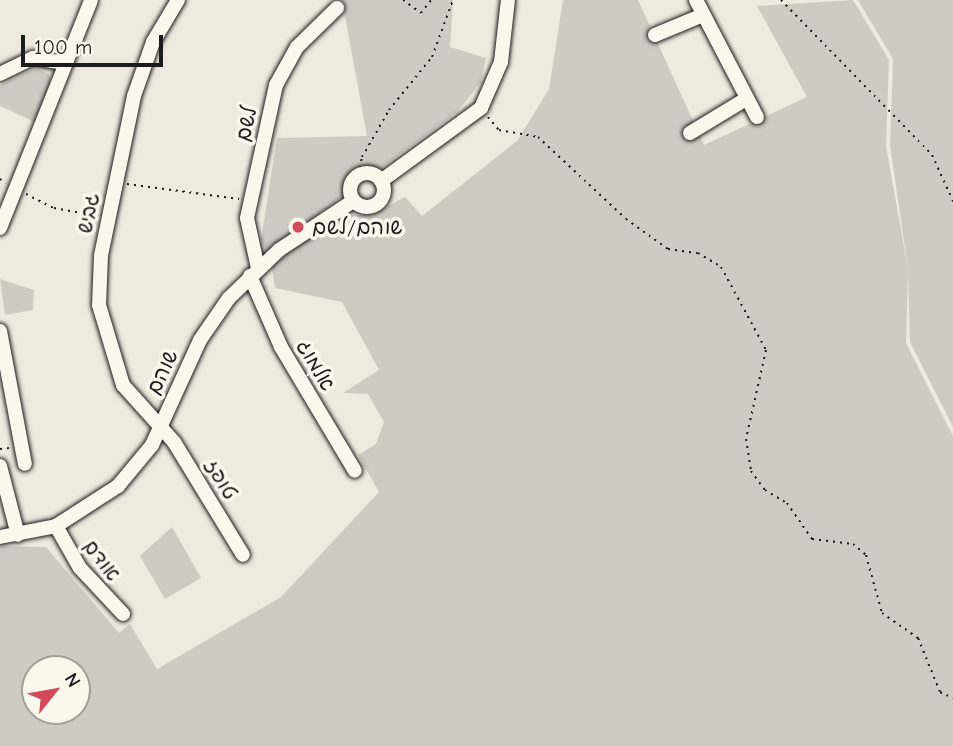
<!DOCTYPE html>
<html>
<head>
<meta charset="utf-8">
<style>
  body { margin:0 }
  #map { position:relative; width:953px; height:746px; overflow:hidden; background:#eeeadf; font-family:"Comic Neue","Playpen Sans Hebrew",sans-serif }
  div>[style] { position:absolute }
  .green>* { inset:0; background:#ceccc2 }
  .path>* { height:2px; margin-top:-1px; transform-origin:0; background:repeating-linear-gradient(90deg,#1c1c1c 0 2px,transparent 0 7px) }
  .roads { filter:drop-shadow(0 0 2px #1c1c1c) drop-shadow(0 0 2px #1c1c1c) }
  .minor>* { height:14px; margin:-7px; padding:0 7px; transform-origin:7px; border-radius:7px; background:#fbf7ec }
  .minor>.ring { margin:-7px; padding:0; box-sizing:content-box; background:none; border:14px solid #fbf7ec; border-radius:50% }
  .dots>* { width:19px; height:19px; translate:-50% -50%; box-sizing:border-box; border:4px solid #fbf7ec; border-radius:50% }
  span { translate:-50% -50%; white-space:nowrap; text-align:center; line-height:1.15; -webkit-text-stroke:7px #fbf7ec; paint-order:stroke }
  .street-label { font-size:21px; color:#1c1c1c }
  .poi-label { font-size:21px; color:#1c1c1c }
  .left { translate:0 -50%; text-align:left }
  .north { position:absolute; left:21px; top:655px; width:70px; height:70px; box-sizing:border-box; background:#fbf7ec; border:2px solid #a29f99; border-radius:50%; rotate:59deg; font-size:19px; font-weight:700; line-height:28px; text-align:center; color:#1c1c1c }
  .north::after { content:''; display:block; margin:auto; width:24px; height:32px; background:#d1495b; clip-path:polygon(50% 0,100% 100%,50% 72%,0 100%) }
  .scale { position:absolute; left:21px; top:35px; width:142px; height:32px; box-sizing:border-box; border:4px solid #1c1c1c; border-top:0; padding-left:9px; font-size:21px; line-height:24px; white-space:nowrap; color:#1c1c1c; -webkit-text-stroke:5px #fbf7ec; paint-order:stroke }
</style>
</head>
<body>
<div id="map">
  <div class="green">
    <div style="clip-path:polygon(342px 0,453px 0,450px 47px,486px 58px,481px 82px,457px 112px,267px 252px,261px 239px,277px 138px,367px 136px)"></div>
    <div style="clip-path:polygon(evenodd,563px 0,638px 0,704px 145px,807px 97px,757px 6px,853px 0,889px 60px,886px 146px,908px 269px,890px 145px,893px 59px,858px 0,953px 0,953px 427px,910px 342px,908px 271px,906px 343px,953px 436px,953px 746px,0 746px,0 546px,46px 547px,119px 633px,130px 624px,157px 669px,281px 597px,379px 492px,358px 455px,376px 444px,384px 422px,368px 394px,343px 393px,379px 370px,342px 302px,275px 288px,271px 262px,340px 216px,373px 214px,405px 197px,422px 216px,517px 141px,549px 89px,563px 0,35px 669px,77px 669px,77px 711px,35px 711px,35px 669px)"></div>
    <div style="clip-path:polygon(36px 68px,49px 74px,51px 86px,37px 123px,0 106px,0 85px)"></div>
    <div style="clip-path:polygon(0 279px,34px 290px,33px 310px,5px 315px)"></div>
    <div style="clip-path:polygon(172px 527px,201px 578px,165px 599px,140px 556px)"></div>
  </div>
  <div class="path">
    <div style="left:403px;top:0;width:22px;rotate:36deg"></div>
    <div style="left:421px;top:13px;width:16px;rotate:-52deg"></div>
    <div style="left:781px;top:0;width:216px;rotate:45.7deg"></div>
    <div style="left:932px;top:155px;width:51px;rotate:65.5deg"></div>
    <div style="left:488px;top:117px;width:17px;rotate:50deg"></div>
    <div style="left:499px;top:130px;width:40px;rotate:10deg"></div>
    <div style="left:538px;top:137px;width:120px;rotate:43deg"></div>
    <div style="left:626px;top:219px;width:52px;rotate:35.5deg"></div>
    <div style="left:668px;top:249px;width:30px;rotate:8deg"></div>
    <div style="left:698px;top:253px;width:27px;rotate:31deg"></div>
    <div style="left:721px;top:267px;width:94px;rotate:61.5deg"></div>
    <div style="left:766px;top:350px;width:91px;rotate:102.7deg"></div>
    <div style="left:746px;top:439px;width:32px;rotate:81deg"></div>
    <div style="left:751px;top:471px;width:24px;rotate:54deg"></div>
    <div style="left:765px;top:490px;width:26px;rotate:31deg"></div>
    <div style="left:787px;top:503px;width:44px;rotate:55.2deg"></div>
    <div style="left:812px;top:539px;width:41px;rotate:7deg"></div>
    <div style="left:853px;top:544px;width:17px;rotate:40deg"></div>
    <div style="left:866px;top:555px;width:60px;rotate:74.6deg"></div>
    <div style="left:882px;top:613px;width:44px;rotate:34.8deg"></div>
    <div style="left:918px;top:638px;width:58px;rotate:67.8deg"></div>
    <div style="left:940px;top:692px;width:14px;rotate:25deg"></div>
    <div style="left:359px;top:175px;width:18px;rotate:-81deg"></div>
    <div style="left:362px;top:157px;width:54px;rotate:-60.1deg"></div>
    <div style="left:389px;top:110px;width:68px;rotate:-50.9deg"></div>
    <div style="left:432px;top:57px;width:61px;rotate:-69.8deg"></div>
    <div style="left:0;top:179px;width:7px;rotate:34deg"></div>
    <div style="left:127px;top:184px;width:113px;rotate:7.6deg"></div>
    <div style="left:26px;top:194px;width:31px;rotate:27deg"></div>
    <div style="left:54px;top:208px;width:44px;rotate:10.5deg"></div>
    <div style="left:0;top:449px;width:9px;rotate:-6deg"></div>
  </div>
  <div class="roads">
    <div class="minor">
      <div style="left:178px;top:0;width:49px;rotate:120.8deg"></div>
      <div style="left:153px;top:42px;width:57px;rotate:109.4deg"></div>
      <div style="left:134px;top:96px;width:163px;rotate:101.7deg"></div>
      <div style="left:101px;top:256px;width:49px;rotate:92.3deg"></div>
      <div style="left:99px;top:305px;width:84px;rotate:73.3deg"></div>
      <div style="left:123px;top:385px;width:76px;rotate:48.2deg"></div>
      <div style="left:174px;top:442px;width:132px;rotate:58.6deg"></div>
      <div style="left:696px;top:0;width:132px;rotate:62.5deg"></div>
      <div style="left:655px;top:35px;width:52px;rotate:-22.6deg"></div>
      <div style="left:0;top:74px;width:37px;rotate:-26deg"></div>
      <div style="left:33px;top:58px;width:33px;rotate:9deg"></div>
      <div style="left:690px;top:133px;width:66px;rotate:-31.3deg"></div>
      <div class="ring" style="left:350px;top:173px;width:20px;height:20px"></div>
      <div style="left:381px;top:181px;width:124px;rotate:-36.1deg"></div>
      <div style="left:481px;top:108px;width:50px;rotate:-66.5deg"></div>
      <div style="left:501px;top:62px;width:62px;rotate:-83.6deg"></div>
      <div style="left:0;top:228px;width:245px;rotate:-68.2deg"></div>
      <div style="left:258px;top:268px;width:51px;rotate:-102.4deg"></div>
      <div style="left:247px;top:218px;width:136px;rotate:-77.7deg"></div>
      <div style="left:276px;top:85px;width:43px;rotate:-61.1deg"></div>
      <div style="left:297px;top:47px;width:56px;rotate:-44.3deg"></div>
      <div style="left:250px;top:276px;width:77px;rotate:66.4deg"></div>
      <div style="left:281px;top:347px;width:144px;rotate:59.2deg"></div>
      <div style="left:0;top:331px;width:135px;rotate:79.4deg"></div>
      <div style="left:0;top:466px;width:71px;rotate:75.4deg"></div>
      <div style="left:56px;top:526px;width:48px;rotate:60.3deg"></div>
      <div style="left:80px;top:568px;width:63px;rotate:46.9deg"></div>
      <div style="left:0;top:537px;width:57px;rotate:-11.1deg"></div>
      <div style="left:56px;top:526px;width:74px;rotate:-32.8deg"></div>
      <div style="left:118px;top:486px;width:53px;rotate:-50.3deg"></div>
      <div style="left:152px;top:445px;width:115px;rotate:-65.4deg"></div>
      <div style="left:200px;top:340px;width:51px;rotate:-55.4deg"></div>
      <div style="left:229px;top:298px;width:69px;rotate:-43.8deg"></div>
      <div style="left:279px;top:250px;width:89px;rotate:-33.5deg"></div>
    </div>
  </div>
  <div class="dots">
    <div style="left:298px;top:227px;background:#d1495b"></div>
  </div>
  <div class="street-label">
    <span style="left:246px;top:124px;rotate:-78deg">לשם</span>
    <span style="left:88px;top:213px;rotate:-79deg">גביש</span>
    <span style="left:316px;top:365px;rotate:60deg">אלמוג</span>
    <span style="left:162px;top:372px;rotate:-65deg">שוהם</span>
    <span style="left:221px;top:479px;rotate:58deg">טופז</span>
    <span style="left:102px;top:560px;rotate:52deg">אודם</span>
  </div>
  <div class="poi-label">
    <span class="left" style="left:312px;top:227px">שוהם/לשם</span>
  </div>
  <div class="north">N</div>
  <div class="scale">100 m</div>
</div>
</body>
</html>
